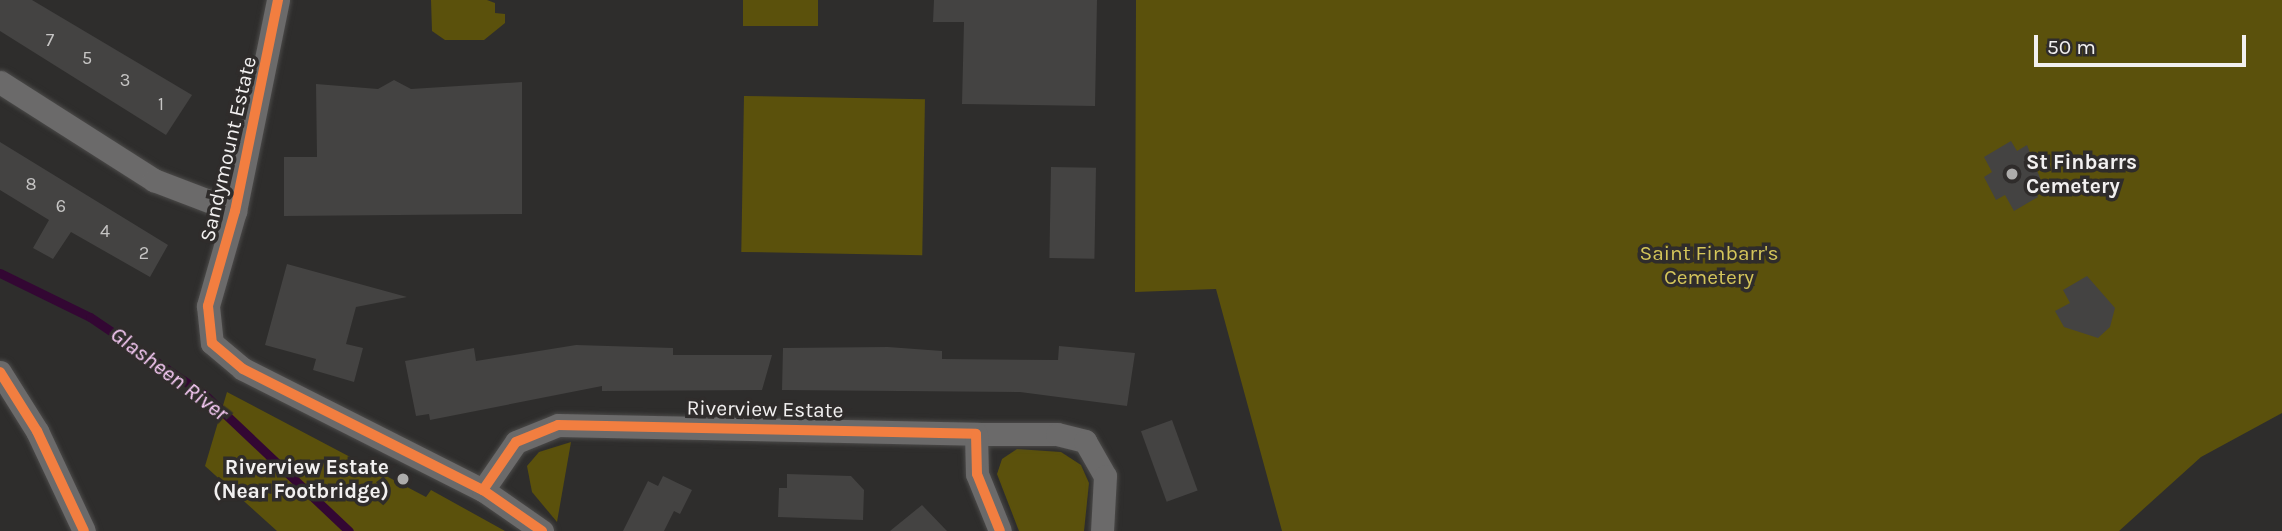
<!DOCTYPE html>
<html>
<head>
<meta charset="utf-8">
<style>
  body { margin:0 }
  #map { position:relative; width:2282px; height:531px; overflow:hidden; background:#2e2d2c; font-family:Karla,sans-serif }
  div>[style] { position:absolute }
  .green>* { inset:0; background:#5b510c; transform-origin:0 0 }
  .stream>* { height:9px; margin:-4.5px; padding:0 4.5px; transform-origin:4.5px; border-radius:4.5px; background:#330733 }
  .building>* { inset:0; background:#444342; transform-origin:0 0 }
  .roads { filter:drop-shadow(0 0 2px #4b4a49) drop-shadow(0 0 2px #4b4a49) }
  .minor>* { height:23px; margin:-11.5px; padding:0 11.5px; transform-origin:11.5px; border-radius:11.5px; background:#6b6a6a }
  .cycleway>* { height:10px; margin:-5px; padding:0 5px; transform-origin:5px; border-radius:5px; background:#f27e40 }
  .dots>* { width:19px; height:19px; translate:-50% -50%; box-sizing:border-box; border:4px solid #2f2c2b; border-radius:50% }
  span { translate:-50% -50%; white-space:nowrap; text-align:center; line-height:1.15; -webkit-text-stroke:7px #2f2c2b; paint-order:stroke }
  .number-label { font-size:18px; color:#c6c5c4 }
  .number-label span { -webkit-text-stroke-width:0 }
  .street-label { font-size:21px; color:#f2f0f0 }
  .poi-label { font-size:21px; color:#f2f0f0; font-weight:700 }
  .left { translate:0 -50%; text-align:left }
  .right { translate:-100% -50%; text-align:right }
  .park-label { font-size:21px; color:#d4c55a }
  .water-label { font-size:23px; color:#fccefa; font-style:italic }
  .scale { position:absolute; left:2034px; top:35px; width:212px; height:32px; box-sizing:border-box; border:4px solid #f2f0f0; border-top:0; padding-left:9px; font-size:21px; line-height:24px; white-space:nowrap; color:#f2f0f0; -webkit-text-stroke:5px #2f2c2b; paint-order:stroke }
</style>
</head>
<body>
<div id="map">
  <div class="green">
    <div style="clip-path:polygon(431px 0,487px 0,495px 3px,495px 13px,505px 14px,505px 23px,484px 40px,445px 40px,432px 31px)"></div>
    <div style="left:743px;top:0;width:75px;height:26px"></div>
    <div style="clip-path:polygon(1136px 0,2282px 0,2282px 413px,2201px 457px,2119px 531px,1282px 531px,1216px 289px,1135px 292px)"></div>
    <div style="left:744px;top:96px;width:181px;height:156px;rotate:1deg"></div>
    <div style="clip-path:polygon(227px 392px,426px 497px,431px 490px,505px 531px,277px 531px,205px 466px)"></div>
    <div style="clip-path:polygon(571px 442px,557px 522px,532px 492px,527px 466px,539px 452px)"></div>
    <div style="clip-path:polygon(1017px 449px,1061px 452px,1081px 465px,1089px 483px,1084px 531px,1019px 531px,997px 474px,1002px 459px)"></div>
  </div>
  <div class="stream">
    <div style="left:0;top:273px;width:100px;rotate:26.1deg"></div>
    <div style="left:90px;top:317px;width:139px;rotate:34.1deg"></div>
    <div style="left:205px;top:395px;width:198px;rotate:43.4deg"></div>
  </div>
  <div class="building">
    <div style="clip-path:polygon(0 0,32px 0,192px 95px,166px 135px,0 31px)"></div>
    <div style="clip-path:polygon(934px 0,1097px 0,1095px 106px,962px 104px,964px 22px,933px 22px)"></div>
    <div style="clip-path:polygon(394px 80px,411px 89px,522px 82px,522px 214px,284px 216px,284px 157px,317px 157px,316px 84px,378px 89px)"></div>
    <div style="clip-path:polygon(2011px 141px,2017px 151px,2027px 145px,2042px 183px,2033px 188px,2038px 197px,2014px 211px,2005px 195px,1996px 200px,1984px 177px,1992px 172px,1984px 157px)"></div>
    <div style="clip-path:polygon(0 142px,168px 245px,150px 277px,71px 232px,53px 259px,33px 248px,49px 220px,0 190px)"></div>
    <div style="left:1051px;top:167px;width:45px;height:91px;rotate:1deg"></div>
    <div style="clip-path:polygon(287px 264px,407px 297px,356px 307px,346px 344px,363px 348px,354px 382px,313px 370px,316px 359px,265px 345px)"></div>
    <div style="clip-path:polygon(2087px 276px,2115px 308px,2110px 327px,2098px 338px,2064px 327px,2055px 311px,2070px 303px,2063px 290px)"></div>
    <div style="clip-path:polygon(576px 345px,673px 348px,673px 355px,772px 355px,762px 390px,602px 391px,602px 386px,430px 420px,429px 414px,416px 416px,405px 361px,474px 348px,476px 361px)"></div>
    <div style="clip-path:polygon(1059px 346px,1135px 353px,1127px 406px,1020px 392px,782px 390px,783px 348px,888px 347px,942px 351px,942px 359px,1058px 360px)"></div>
    <div style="left:1172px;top:420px;width:75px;height:33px;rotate:70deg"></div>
    <div style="clip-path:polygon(787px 474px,851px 476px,864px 490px,863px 520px,778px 517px,779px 488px,787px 488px)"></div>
    <div style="clip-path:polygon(663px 476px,692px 490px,680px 514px,674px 511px,664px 531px,623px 531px,648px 481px,658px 486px)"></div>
    <div style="clip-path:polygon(922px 505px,947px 531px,890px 531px)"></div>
  </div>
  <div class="roads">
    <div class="minor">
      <div style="left:278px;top:0;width:215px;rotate:101.5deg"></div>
      <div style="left:235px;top:211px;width:99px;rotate:105.9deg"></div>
      <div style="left:208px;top:306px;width:37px;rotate:84deg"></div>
      <div style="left:212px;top:343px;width:40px;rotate:40deg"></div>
      <div style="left:243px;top:369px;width:269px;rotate:26.8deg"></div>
      <div style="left:483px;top:490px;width:72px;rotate:34.8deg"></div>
      <div style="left:0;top:82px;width:183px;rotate:32.5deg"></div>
      <div style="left:154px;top:180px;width:87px;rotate:20.9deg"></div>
      <div style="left:0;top:372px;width:70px;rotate:57.9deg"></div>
      <div style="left:37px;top:431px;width:110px;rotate:64.8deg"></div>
      <div style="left:976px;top:434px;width:81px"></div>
      <div style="left:1057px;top:434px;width:29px;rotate:14deg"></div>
      <div style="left:1085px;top:441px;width:40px;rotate:60.3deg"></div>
      <div style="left:1105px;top:476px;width:55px;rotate:93.1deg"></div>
      <div style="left:483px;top:490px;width:58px;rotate:-55.5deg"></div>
      <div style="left:516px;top:442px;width:45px;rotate:-22deg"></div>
      <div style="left:558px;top:425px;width:418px;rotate:1.2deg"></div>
      <div style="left:976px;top:434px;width:40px;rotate:88.6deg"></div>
      <div style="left:977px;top:474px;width:61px;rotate:68deg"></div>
    </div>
  </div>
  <div class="cycleway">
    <div style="left:278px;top:0;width:215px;rotate:101.5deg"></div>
    <div style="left:235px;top:211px;width:99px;rotate:105.9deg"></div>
    <div style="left:208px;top:306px;width:37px;rotate:84deg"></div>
    <div style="left:212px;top:343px;width:40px;rotate:40deg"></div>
    <div style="left:243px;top:369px;width:269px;rotate:26.8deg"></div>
    <div style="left:483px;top:490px;width:72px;rotate:34.8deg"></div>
    <div style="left:0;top:372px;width:70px;rotate:57.9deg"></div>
    <div style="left:37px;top:431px;width:110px;rotate:64.8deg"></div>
    <div style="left:483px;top:490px;width:58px;rotate:-55.5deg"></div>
    <div style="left:516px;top:442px;width:45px;rotate:-22deg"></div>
    <div style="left:558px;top:425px;width:418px;rotate:1.2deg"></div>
    <div style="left:976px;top:434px;width:40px;rotate:88.6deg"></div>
    <div style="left:977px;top:474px;width:61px;rotate:68deg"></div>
  </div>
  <div class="dots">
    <div style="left:2012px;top:174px;background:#adacab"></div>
    <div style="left:403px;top:479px;background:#adacab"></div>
  </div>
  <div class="number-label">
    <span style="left:50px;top:40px">7</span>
    <span style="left:87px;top:58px">5</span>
    <span style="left:125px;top:80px">3</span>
    <span style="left:161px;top:104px">1</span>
    <span style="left:31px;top:184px">8</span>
    <span style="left:61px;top:206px">6</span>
    <span style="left:105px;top:231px">4</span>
    <span style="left:144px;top:253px">2</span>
  </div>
  <div class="street-label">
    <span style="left:228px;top:149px;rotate:-77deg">Sandymount Estate</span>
    <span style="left:765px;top:409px;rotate:1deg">Riverview Estate</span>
  </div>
  <div class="poi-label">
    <span class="left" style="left:2026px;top:174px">St Finbarrs<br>Cemetery</span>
    <span class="right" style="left:389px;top:479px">Riverview Estate<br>(Near Footbridge)</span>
  </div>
  <div class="park-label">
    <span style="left:1709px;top:265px">Saint Finbarr's<br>Cemetery</span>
  </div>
  <div class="water-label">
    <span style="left:169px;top:374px;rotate:37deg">Glasheen River</span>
  </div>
  <div class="scale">50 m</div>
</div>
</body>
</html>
